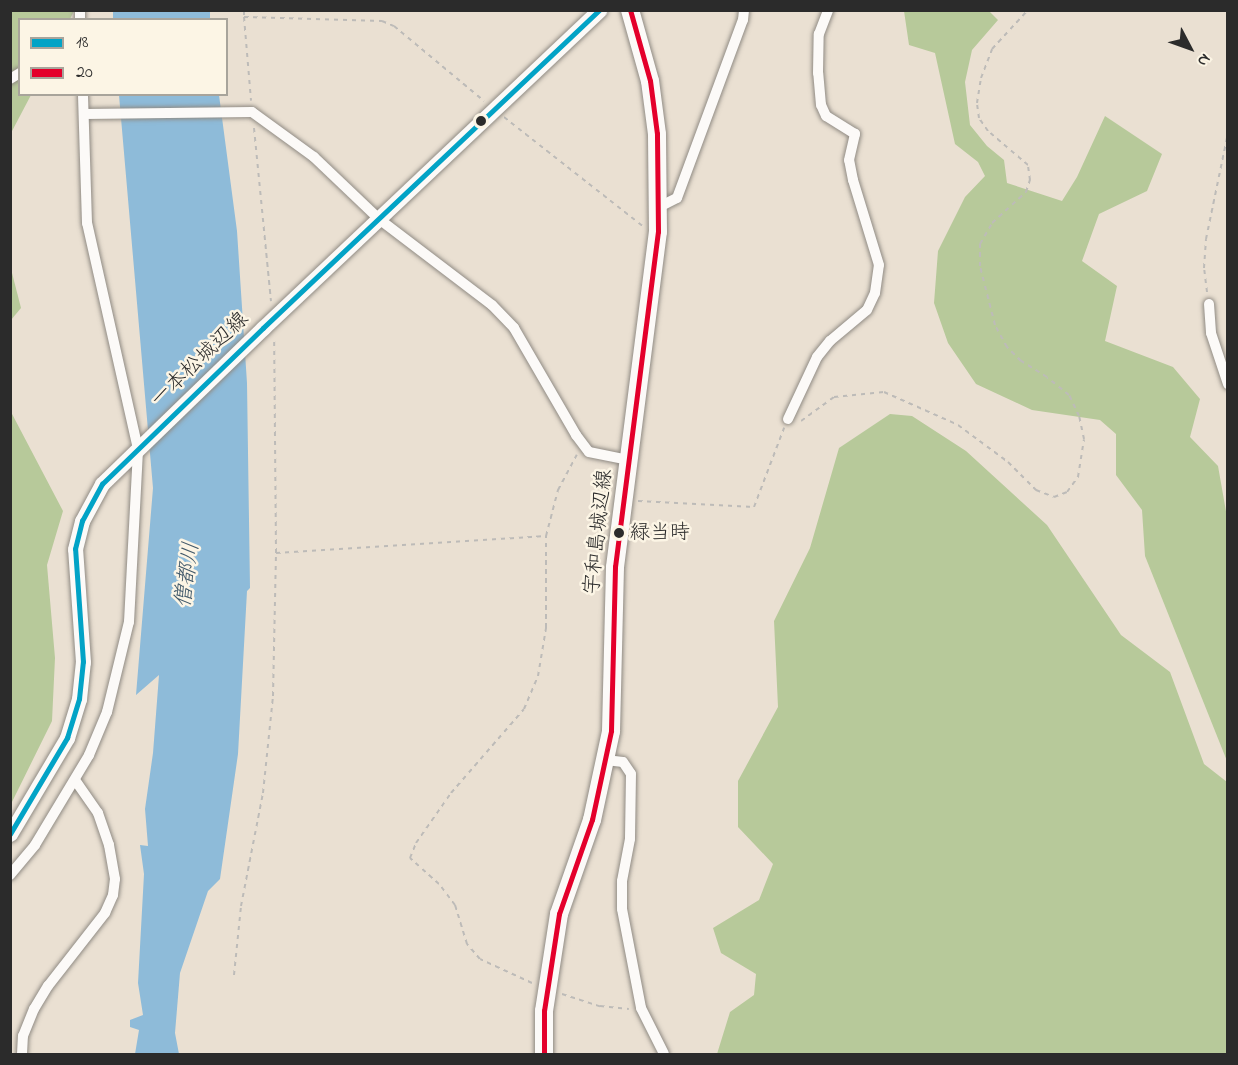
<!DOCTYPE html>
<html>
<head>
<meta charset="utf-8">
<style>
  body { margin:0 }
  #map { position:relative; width:1238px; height:1065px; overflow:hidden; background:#eae0d2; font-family:"Indie Flower","Klee One",sans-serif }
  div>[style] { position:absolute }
  .forest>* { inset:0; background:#b7c99a }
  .water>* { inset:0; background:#8ebbd9; transform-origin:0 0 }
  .path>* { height:2px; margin-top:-1px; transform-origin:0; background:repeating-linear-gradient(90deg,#bdbbb8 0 4.5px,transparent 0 9px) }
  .roads { filter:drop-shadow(0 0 2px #908b84) drop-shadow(0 0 2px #908b84) }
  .minor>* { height:10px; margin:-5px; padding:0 5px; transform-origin:5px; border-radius:5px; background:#fcfaf8 }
  .secondary>* { height:15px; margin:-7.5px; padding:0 7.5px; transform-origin:7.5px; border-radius:7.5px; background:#fcfaf8 }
  .primary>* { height:18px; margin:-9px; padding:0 9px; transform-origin:9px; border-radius:9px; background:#fcfaf8 }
  .bus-1>* { height:4.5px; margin:-2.25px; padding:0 2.25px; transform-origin:2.25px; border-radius:2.25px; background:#02a3c6 }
  .bus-2>* { height:4.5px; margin:-2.25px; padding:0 2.25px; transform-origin:2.25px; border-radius:2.25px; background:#e4002b }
  .dots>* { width:16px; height:16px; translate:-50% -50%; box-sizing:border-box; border:3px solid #fcf5e5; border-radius:50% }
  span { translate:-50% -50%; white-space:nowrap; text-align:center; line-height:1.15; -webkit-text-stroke:5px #fcf5e5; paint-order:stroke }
  .bus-label { font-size:20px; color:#2b2b2b }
  .left { translate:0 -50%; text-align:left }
  .street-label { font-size:21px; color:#2b2b2b }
  .water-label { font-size:22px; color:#405869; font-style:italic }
  .frame { position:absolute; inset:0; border:12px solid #2b2b2b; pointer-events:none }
  .legend { position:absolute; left:18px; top:18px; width:210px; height:78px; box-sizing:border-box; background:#fcf5e5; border:2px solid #a8a49b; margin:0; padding:8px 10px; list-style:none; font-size:18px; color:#2b2b2b }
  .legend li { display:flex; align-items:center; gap:12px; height:30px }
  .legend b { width:30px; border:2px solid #a8a49b }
  .north { position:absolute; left:1160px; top:18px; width:60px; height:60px; -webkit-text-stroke:4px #fcf5e5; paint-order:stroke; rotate:131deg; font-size:16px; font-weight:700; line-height:24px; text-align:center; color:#2b2b2b }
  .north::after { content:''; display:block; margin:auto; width:21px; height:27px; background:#2b2b2b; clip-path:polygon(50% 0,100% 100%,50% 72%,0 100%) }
</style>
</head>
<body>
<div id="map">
  <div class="forest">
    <div style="clip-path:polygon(11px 11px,74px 11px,70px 19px,20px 20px,20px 94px,31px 95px,11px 133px)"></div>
    <div style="clip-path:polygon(904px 11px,989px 11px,998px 20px,972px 50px,965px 82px,970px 125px,987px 146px,1004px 160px,1007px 183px,1062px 201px,1077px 177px,1105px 116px,1162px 154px,1147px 191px,1099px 214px,1082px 261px,1117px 286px,1105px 341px,1173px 367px,1200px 399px,1190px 437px,1218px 466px,1227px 517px,1227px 761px,1145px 556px,1142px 510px,1116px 475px,1116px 434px,1100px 420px,1032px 410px,976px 384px,948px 343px,934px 303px,938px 251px,965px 197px,985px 176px,978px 162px,955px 144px,935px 53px,909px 45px)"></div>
    <div style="clip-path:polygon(11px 269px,21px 308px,11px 320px,10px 320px)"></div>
    <div style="clip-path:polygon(11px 412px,63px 511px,47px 565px,55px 658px,52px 721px,11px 804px)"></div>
    <div style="clip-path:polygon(890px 414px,912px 416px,966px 451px,1047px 525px,1121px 635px,1170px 672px,1204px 764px,1227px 782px,1227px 1054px,717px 1054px,730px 1012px,754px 995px,756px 974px,721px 953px,713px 928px,759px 900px,773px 864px,738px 827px,738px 781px,778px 707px,774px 621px,810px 548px,839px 448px)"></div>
  </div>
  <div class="water">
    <div style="left:113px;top:11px;width:97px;height:8px"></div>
    <div style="clip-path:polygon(119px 95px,219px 95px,237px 231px,247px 383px,250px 588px,247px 591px,238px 754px,220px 879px,208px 891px,180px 973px,175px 1033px,179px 1054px,135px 1054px,139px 1030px,130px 1027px,130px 1020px,143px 1015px,138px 983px,144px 874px,140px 845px,148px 846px,145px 809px,153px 753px,159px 675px,136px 695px,153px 488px)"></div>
  </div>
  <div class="path">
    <div style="left:244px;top:10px;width:7px;rotate:90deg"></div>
    <div style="left:244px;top:17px;width:138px;rotate:1.7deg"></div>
    <div style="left:382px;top:21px;width:13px;rotate:23deg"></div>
    <div style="left:394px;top:26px;width:117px;rotate:39.8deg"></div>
    <div style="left:244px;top:17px;width:84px;rotate:85.2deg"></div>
    <div style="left:504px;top:117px;width:178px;rotate:38.2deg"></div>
    <div style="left:254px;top:128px;width:174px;rotate:84.4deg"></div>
    <div style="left:1207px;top:292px;width:24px;rotate:-97deg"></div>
    <div style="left:1204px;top:268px;width:29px;rotate:-86deg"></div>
    <div style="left:1206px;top:239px;width:108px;rotate:-78.3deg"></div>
    <div style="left:801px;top:421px;width:41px;rotate:-36deg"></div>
    <div style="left:834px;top:397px;width:50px;rotate:-5.7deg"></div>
    <div style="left:884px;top:392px;width:81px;rotate:24deg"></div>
    <div style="left:958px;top:425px;width:62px;rotate:36.5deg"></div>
    <div style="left:1008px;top:462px;width:40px;rotate:45deg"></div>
    <div style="left:1036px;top:490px;width:19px;rotate:21deg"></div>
    <div style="left:1054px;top:497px;width:14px;rotate:-21deg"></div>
    <div style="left:1067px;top:492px;width:19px;rotate:-54deg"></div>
    <div style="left:1078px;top:477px;width:38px;rotate:-81deg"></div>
    <div style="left:1084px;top:439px;width:24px;rotate:-102deg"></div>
    <div style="left:1079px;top:416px;width:23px;rotate:-115deg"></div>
    <div style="left:1069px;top:395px;width:28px;rotate:-141deg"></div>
    <div style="left:1047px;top:377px;width:31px;rotate:-148deg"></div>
    <div style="left:1021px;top:361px;width:20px;rotate:-135deg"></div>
    <div style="left:1007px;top:347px;width:25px;rotate:-119deg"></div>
    <div style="left:995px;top:325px;width:61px;rotate:-104.3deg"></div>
    <div style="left:980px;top:266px;width:22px;rotate:-90deg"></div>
    <div style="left:980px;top:244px;width:24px;rotate:-60deg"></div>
    <div style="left:992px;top:223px;width:46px;rotate:-42.4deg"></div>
    <div style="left:1026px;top:192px;width:13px;rotate:-72deg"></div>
    <div style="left:1030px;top:180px;width:15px;rotate:-98deg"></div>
    <div style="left:1028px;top:165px;width:52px;rotate:-139.6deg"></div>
    <div style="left:988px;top:131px;width:16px;rotate:-125deg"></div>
    <div style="left:979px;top:118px;width:15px;rotate:-98deg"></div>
    <div style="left:977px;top:103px;width:25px;rotate:-81deg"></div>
    <div style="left:981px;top:78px;width:31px;rotate:-69deg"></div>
    <div style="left:992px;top:49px;width:53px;rotate:-47.3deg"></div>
    <div style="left:638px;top:501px;width:116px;rotate:3deg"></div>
    <div style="left:754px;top:507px;width:85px;rotate:-69.2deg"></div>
    <div style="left:276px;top:553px;width:270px;rotate:-3.6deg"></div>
    <div style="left:234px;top:975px;width:69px;rotate:-84.2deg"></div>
    <div style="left:241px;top:906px;width:115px;rotate:-79deg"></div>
    <div style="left:263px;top:793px;width:98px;rotate:-84.1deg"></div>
    <div style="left:273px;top:696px;width:143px;rotate:-88.8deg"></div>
    <div style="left:276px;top:553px;width:216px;rotate:-90.5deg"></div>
    <div style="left:532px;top:983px;width:57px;rotate:-155.2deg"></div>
    <div style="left:480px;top:959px;width:20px;rotate:-131deg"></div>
    <div style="left:467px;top:944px;width:41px;rotate:-107.1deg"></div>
    <div style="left:455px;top:905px;width:26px;rotate:-127deg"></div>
    <div style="left:439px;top:884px;width:39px;rotate:-138deg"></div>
    <div style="left:410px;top:858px;width:16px;rotate:-68deg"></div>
    <div style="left:416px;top:843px;width:61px;rotate:-55deg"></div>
    <div style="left:451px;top:793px;width:111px;rotate:-49deg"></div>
    <div style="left:524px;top:709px;width:36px;rotate:-67deg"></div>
    <div style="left:538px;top:676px;width:49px;rotate:-80.5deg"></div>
    <div style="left:546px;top:628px;width:92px;rotate:-90deg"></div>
    <div style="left:546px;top:536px;width:48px;rotate:-75.4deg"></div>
    <div style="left:558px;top:490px;width:40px;rotate:-62deg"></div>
    <div style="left:562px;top:994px;width:40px;rotate:18deg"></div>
    <div style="left:600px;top:1006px;width:29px;rotate:6deg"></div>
  </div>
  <div class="roads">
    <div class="minor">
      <div style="left:80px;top:10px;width:10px;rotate:90deg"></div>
      <div style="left:10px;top:79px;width:12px;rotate:-31deg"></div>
      <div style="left:85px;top:114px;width:167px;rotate:-0.7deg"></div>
      <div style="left:252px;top:112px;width:77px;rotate:36deg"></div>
      <div style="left:314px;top:157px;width:90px;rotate:43.6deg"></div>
      <div style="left:379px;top:219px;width:142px;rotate:37.3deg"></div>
      <div style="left:492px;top:305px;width:32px;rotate:46deg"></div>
      <div style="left:514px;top:328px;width:124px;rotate:59.9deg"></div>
      <div style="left:576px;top:435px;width:21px;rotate:53deg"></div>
      <div style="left:589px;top:452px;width:41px;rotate:11.3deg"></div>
      <div style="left:659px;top:207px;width:20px;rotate:-27deg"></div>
      <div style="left:677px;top:198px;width:190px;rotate:-69.7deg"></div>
      <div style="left:743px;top:20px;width:10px;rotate:-84deg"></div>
      <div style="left:1209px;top:304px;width:29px;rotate:86deg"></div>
      <div style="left:1211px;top:333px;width:54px;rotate:71.6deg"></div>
      <div style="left:788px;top:419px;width:68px;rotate:-64.9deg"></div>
      <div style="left:817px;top:357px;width:21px;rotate:-51deg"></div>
      <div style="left:830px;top:341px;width:48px;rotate:-40deg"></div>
      <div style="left:867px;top:310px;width:19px;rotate:-65deg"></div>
      <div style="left:875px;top:293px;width:28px;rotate:-82deg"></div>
      <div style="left:879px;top:265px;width:89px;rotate:-107deg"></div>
      <div style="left:853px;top:180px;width:20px;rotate:-101deg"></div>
      <div style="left:849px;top:160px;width:27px;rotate:-77deg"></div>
      <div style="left:855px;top:134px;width:34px;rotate:-148deg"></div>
      <div style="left:826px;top:116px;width:12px;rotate:-114deg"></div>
      <div style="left:821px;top:105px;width:32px;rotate:-95deg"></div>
      <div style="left:818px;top:73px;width:39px;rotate:-89deg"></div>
      <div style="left:819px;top:34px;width:26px;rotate:-69deg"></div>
      <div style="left:606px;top:760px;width:17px;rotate:7deg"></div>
      <div style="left:623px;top:762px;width:14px;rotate:56deg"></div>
      <div style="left:631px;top:774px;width:65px;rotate:90.9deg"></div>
      <div style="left:630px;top:839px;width:43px;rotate:100.8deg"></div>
      <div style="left:622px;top:881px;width:28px;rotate:90deg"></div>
      <div style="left:622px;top:909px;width:101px;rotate:79.1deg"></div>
      <div style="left:641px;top:1008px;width:51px;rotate:63.4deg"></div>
      <div style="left:10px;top:875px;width:39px;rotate:-50deg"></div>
      <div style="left:35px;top:845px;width:105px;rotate:-59deg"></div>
      <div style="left:89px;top:755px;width:47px;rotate:-67.3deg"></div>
      <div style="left:107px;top:712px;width:93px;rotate:-76.3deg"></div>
      <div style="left:129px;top:622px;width:173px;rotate:-87deg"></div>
      <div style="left:138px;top:449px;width:232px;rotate:-102.7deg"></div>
      <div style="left:87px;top:223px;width:129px;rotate:-91.8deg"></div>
      <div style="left:22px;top:1054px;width:18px;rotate:-87deg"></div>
      <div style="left:23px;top:1036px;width:29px;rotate:-68deg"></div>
      <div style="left:34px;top:1009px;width:27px;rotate:-59deg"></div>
      <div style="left:48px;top:986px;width:93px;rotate:-52deg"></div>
      <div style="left:105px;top:913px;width:20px;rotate:-66deg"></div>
      <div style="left:113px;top:895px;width:16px;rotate:-83deg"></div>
      <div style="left:115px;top:879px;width:35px;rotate:-100deg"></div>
      <div style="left:109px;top:845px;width:34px;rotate:-109deg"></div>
      <div style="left:98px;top:813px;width:40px;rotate:-124.9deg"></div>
    </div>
    <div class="secondary">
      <div style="left:10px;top:834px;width:112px;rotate:-59.3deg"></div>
      <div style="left:67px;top:738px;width:41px;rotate:-72.9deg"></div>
      <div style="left:79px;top:699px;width:37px;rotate:-84deg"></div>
      <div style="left:83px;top:662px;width:113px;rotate:-94deg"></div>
      <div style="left:75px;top:549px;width:29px;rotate:-76deg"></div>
      <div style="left:82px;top:521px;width:42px;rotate:-61.6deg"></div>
      <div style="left:102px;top:484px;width:224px;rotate:-44.1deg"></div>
      <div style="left:263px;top:328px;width:463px;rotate:-43.4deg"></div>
    </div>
    <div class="primary">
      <div style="left:544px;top:1054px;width:43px;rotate:-90deg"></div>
      <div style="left:544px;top:1011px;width:98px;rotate:-81.2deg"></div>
      <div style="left:559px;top:914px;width:100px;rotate:-70.7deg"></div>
      <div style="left:592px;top:820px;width:91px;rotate:-77.9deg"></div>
      <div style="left:611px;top:731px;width:164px;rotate:-88.6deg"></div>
      <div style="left:615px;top:567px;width:338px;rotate:-82.7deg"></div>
      <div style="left:658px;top:232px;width:98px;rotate:-90.6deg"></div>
      <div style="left:657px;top:134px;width:53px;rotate:-97.5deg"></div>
      <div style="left:650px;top:81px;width:74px;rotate:-105.7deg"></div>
    </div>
  </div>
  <div class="bus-1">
    <div style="left:10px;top:834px;width:112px;rotate:-59.3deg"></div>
    <div style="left:67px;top:738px;width:41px;rotate:-72.9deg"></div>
    <div style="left:79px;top:699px;width:37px;rotate:-84deg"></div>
    <div style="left:83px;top:662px;width:113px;rotate:-94deg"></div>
    <div style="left:75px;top:549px;width:29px;rotate:-76deg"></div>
    <div style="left:82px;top:521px;width:42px;rotate:-61.6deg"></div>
    <div style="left:102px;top:484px;width:224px;rotate:-44.1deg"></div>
    <div style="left:263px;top:328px;width:463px;rotate:-43.4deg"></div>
  </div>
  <div class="bus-2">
    <div style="left:544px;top:1054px;width:43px;rotate:-90deg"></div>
    <div style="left:544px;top:1011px;width:98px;rotate:-81.2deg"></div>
    <div style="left:559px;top:914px;width:100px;rotate:-70.7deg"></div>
    <div style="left:592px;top:820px;width:91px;rotate:-77.9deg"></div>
    <div style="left:611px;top:731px;width:164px;rotate:-88.6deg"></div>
    <div style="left:615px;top:567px;width:338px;rotate:-82.7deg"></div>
    <div style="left:658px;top:232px;width:98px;rotate:-90.6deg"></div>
    <div style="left:657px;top:134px;width:53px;rotate:-97.5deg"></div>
    <div style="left:650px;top:81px;width:74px;rotate:-105.7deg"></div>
  </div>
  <div class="dots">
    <div style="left:481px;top:121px;background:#2b2b2b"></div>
    <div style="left:619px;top:533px;background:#2b2b2b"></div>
  </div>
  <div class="bus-label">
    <span class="left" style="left:630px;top:533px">緑当時</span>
  </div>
  <div class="street-label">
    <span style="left:200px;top:360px;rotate:-44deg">一本松城辺線</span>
    <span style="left:599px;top:532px;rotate:-84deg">宇和島城辺線</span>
  </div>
  <div class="water-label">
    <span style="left:189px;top:575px;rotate:-82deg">僧都川</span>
  </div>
  <div class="frame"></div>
  <ul class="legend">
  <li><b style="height:8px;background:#02a3c6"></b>18</li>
  <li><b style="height:8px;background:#e4002b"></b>20</li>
  </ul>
  <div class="north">N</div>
</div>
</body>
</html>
